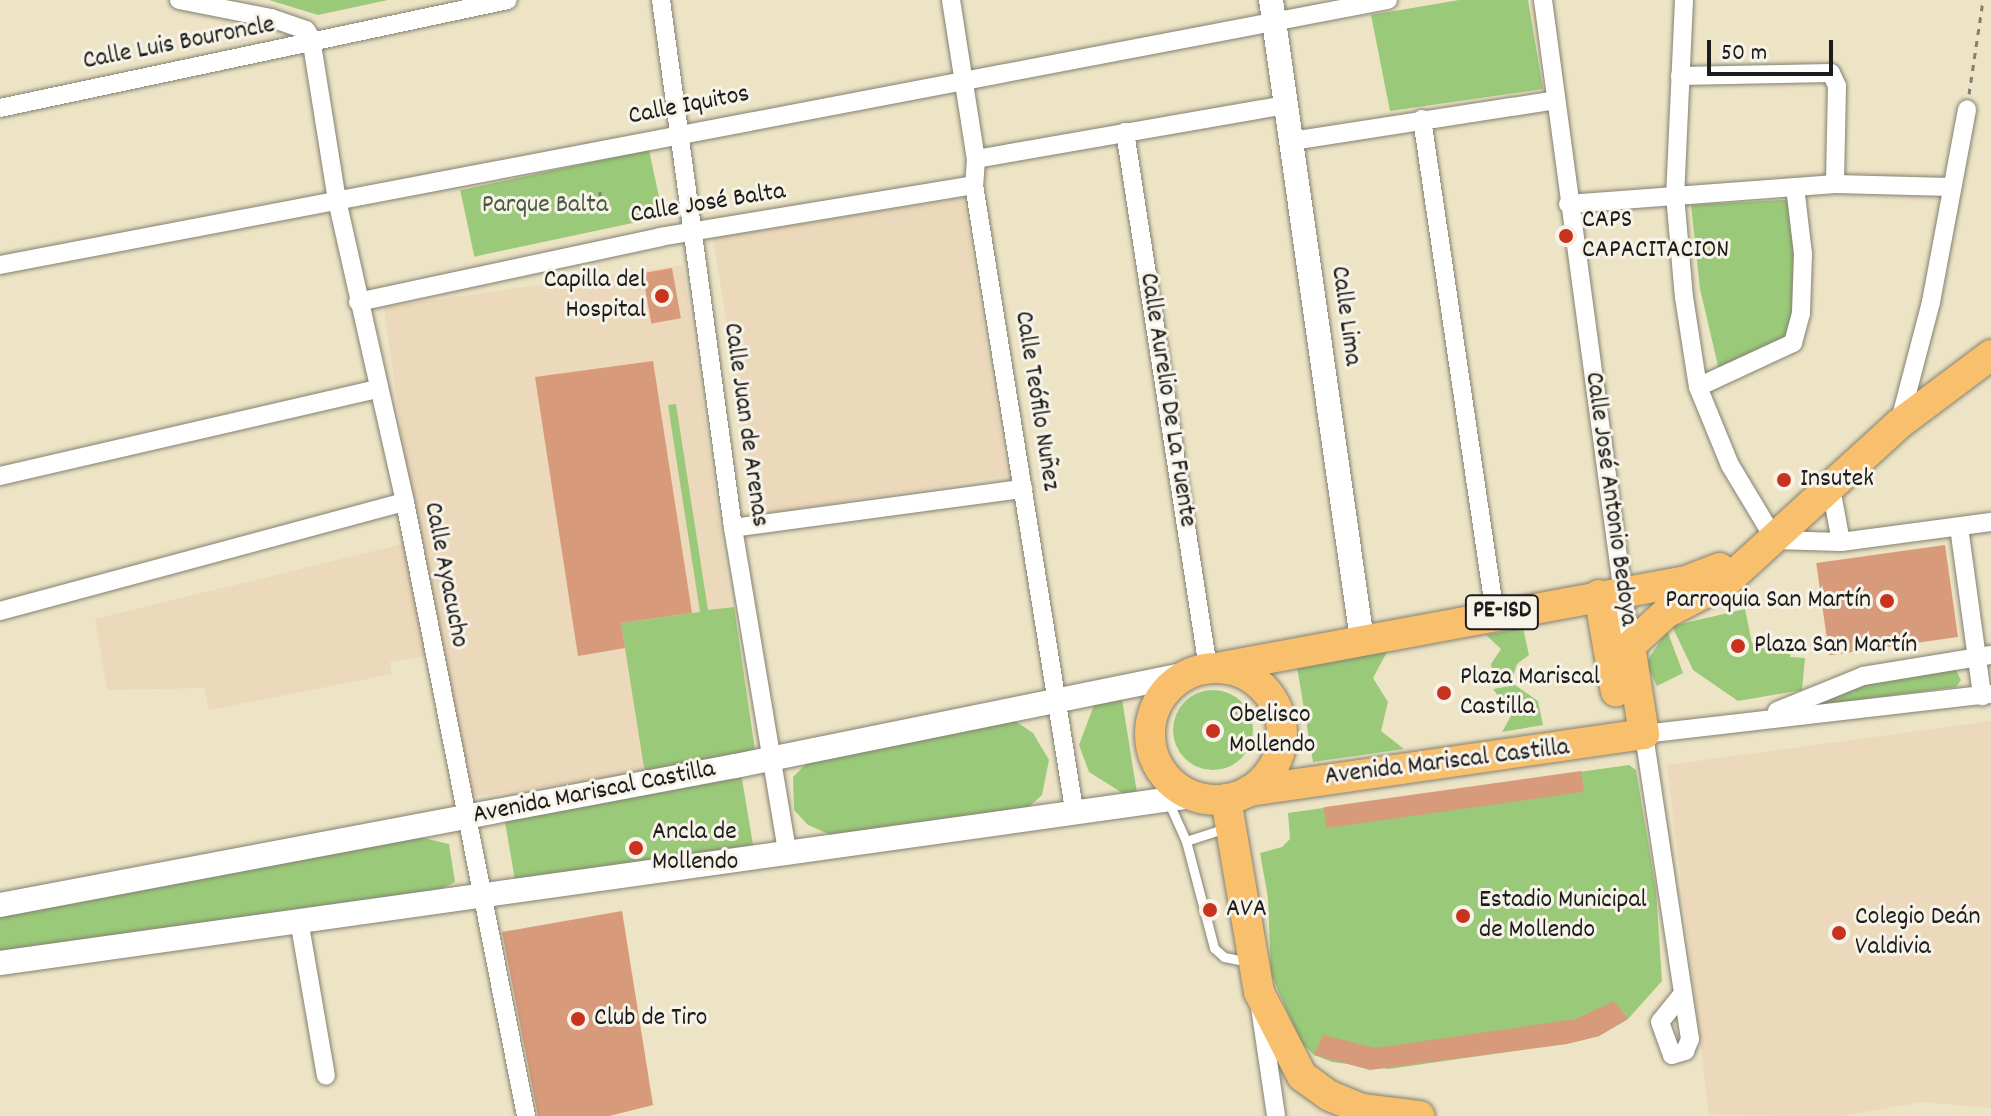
<!DOCTYPE html>
<html>
<head>
<meta charset="utf-8">
<style>
  body { margin:0 }
  #map { position:relative; width:1991px; height:1116px; overflow:hidden; background:#ede4c6; font-family:Dekko,sans-serif }
  div>[style] { position:absolute }
  .built>* { inset:0; background:#ecd8ba; transform-origin:0 0 }
  .green>* { inset:0; background:#9aca79; transform-origin:0 0 }
  .round { border-radius:50% }
  .building>* { inset:0; background:#d79a7a; transform-origin:0 0 }
  .path>* { height:3px; margin-top:-1.5px; transform-origin:0; background:repeating-linear-gradient(90deg,#848071 0 6px,transparent 0 12px) }
  .roads { filter:drop-shadow(0 0 2px #848071) drop-shadow(0 0 2px #848071) }
  .service>* { height:9px; margin:-4.5px; padding:0 4.5px; transform-origin:4.5px; border-radius:4.5px; background:#fff }
  .minor>* { height:18px; margin:-9px; padding:0 9px; transform-origin:9px; border-radius:9px; background:#fff }
  .tertiary>* { height:24px; margin:-12px; padding:0 12px; transform-origin:12px; border-radius:12px; background:#fff }
  .primary>* { height:30px; margin:-15px; padding:0 15px; transform-origin:15px; border-radius:15px; background:#f8bf6c }
  .primary>.ring { margin:-15px; padding:0; box-sizing:content-box; background:none; border:30px solid #f8bf6c; border-radius:50% }
  .dots>* { width:22px; height:22px; translate:-50% -50%; box-sizing:border-box; border:4px solid #f7f3e8; border-radius:50% }
  span { translate:-50% -50%; white-space:nowrap; text-align:center; line-height:1.15; -webkit-text-stroke:6px #f7f3e8; paint-order:stroke }
  .shield-label span { padding:2px 6px; background:#f7f3e8; border:2px solid; border-radius:6px; -webkit-text-stroke-width:0 }
  .shield-label { font-size:24px; color:#1c1c1c; font-weight:700 }
  .street-label { font-size:26px; color:#1c1c1c }
  .park-label { font-size:26px; color:#48593d }
  .poi-label { font-size:26px; color:#1c1c1c }
  .left { translate:0 -50%; text-align:left }
  .right { translate:-100% -50%; text-align:right }
  .scale { position:absolute; left:1707px; top:40px; width:126px; height:36px; box-sizing:border-box; border:4px solid #1c1c1c; border-top:0; padding-left:10px; font-size:24px; line-height:28px; white-space:nowrap; color:#1c1c1c; -webkit-text-stroke:6px #f7f3e8; paint-order:stroke }
</style>
</head>
<body>
<div id="map">
  <div class="built">
    <div style="left:963px;top:198px;width:281px;height:253px;rotate:81deg"></div>
    <div style="left:683px;top:265px;width:497px;height:302px;rotate:82deg"></div>
    <div style="clip-path:polygon(407px 543px,430px 655px,390px 662px,392px 674px,209px 710px,204px 688px,107px 690px,95px 619px)"></div>
    <div style="clip-path:polygon(1991px 721px,1991px 1108px,1923px 1102px,1841px 1116px,1709px 1115px,1667px 765px)"></div>
  </div>
  <div class="green">
    <div style="clip-path:polygon(269px 0,388px 0,318px 15px)"></div>
    <div style="clip-path:polygon(1459px 0,1528px 0,1543px 89px,1390px 111px,1371px 15px)"></div>
    <div style="left:649px;top:150px;width:68px;height:193px;rotate:78deg"></div>
    <div style="clip-path:polygon(1799px 199px,1791px 343px,1719px 370px,1700px 289px,1691px 205px)"></div>
    <div style="clip-path:polygon(676px 404px,708px 610px,734px 607px,756px 757px,645px 774px,621px 623px,700px 612px,668px 405px)"></div>
    <div style="clip-path:polygon(1745px 609px,1752px 643px,1794px 637px,1790px 657px,1805px 658px,1802px 690px,1738px 701px,1693px 670px,1672px 626px)"></div>
    <div style="clip-path:polygon(1523px 628px,1529px 655px,1517px 664px,1513px 676px,1493px 680px,1491px 664px,1501px 649px,1486px 635px)"></div>
    <div style="clip-path:polygon(1667px 630px,1683px 673px,1657px 686px,1646px 663px)"></div>
    <div style="clip-path:polygon(1388px 650px,1373px 678px,1388px 702px,1381px 731px,1404px 749px,1313px 762px,1297px 667px)"></div>
    <div style="clip-path:polygon(1955px 668px,1961px 680px,1956px 687px,1813px 706px,1866px 682px)"></div>
    <div style="clip-path:polygon(1515px 685px,1538px 701px,1543px 725px,1502px 732px,1512px 714px,1493px 689px)"></div>
    <div class="round" style="left:1173px;top:690px;width:80px;height:80px"></div>
    <div style="clip-path:polygon(1121px 693px,1137px 793px,1124px 794px,1089px 772px,1079px 745px,1094px 705px)"></div>
    <div style="clip-path:polygon(1008px 716px,1033px 733px,1049px 760px,1042px 795px,1023px 812px,831px 835px,808px 825px,794px 810px,793px 777px,808px 762px)"></div>
    <div style="clip-path:polygon(1629px 765px,1636px 770px,1656px 890px,1662px 981px,1628px 1019px,1599px 1036px,1570px 1043px,1389px 1069px,1332px 1062px,1314px 1055px,1301px 1042px,1271px 974px,1268px 898px,1260px 853px,1282px 847px,1290px 839px,1288px 813px)"></div>
    <div style="clip-path:polygon(740px 767px,753px 845px,515px 880px,504px 816px)"></div>
    <div style="clip-path:polygon(419px 837px,449px 844px,455px 882px,437px 891px,0 955px,0 913px)"></div>
  </div>
  <div class="building">
    <div style="left:672px;top:268px;width:51px;height:30px;rotate:80deg"></div>
    <div style="clip-path:polygon(653px 361px,692px 613px,621px 623px,625px 648px,578px 656px,535px 377px)"></div>
    <div style="left:1945px;top:545px;width:93px;height:130px;rotate:82deg"></div>
    <div style="left:1581px;top:771px;width:21px;height:260px;rotate:82deg"></div>
    <div style="clip-path:polygon(622px 911px,653px 1105px,609px 1116px,538px 1116px,502px 932px)"></div>
    <div style="clip-path:polygon(1614px 1001px,1628px 1019px,1599px 1036px,1567px 1044px,1370px 1070px,1314px 1055px,1323px 1035px,1375px 1048px,1576px 1019px)"></div>
  </div>
  <div class="path">
    <div style="left:1969px;top:94px;width:95px;rotate:-81.5deg"></div>
    <div style="left:600px;top:197px;width:9px;rotate:-90deg"></div>
  </div>
  <div class="roads">
    <div class="service">
      <div style="left:1168px;top:801px;width:44px;rotate:65.8deg"></div>
      <div style="left:1186px;top:841px;width:111px;rotate:75.3deg"></div>
      <div style="left:1214px;top:948px;width:13px;rotate:42deg"></div>
      <div style="left:1224px;top:957px;width:25px;rotate:11deg"></div>
      <div style="left:1186px;top:841px;width:42px;rotate:-18deg"></div>
    </div>
    <div class="minor">
      <div style="left:179px;top:0;width:94px;rotate:11.1deg"></div>
      <div style="left:271px;top:18px;width:37px;rotate:19deg"></div>
      <div style="left:306px;top:30px;width:9px;rotate:58deg"></div>
      <div style="left:311px;top:38px;width:164px;rotate:80.9deg"></div>
      <div style="left:337px;top:200px;width:310px;rotate:77.3deg"></div>
      <div style="left:405px;top:502px;width:626px;rotate:78.85deg"></div>
      <div style="left:661px;top:0;width:533px;rotate:82.23deg"></div>
      <div style="left:733px;top:528px;width:332px;rotate:80.5deg"></div>
      <div style="left:951px;top:0;width:161px;rotate:81.1deg"></div>
      <div style="left:976px;top:159px;width:26px;rotate:94deg"></div>
      <div style="left:974px;top:185px;width:632px;rotate:80.9deg"></div>
      <div style="left:1543px;top:0;width:652px;rotate:82.33deg"></div>
      <div style="left:1684px;top:0;width:195px;rotate:92.6deg"></div>
      <div style="left:1675px;top:195px;width:102px;rotate:85deg"></div>
      <div style="left:1684px;top:297px;width:91px;rotate:81.2deg"></div>
      <div style="left:1698px;top:387px;width:84px;rotate:67.7deg"></div>
      <div style="left:1730px;top:465px;width:87px;rotate:59deg"></div>
      <div style="left:1775px;top:540px;width:66px;rotate:1.7deg"></div>
      <div style="left:1841px;top:542px;width:151px;rotate:-7.6deg"></div>
      <div style="left:1680px;top:76px;width:151px;rotate:-1.1deg"></div>
      <div style="left:1831px;top:73px;width:14px;rotate:65deg"></div>
      <div style="left:1837px;top:86px;width:98px;rotate:91.2deg"></div>
      <div style="left:0;top:108px;width:519px;rotate:-12deg"></div>
      <div style="left:1422px;top:119px;width:500px;rotate:81.61deg"></div>
      <div style="left:1125px;top:132px;width:542px;rotate:81.2deg"></div>
      <div style="left:1292px;top:141px;width:267px;rotate:-8.8deg"></div>
      <div style="left:976px;top:159px;width:313px;rotate:-9.9deg"></div>
      <div style="left:1568px;top:204px;width:268px;rotate:-4.3deg"></div>
      <div style="left:1835px;top:184px;width:115px;rotate:1.5deg"></div>
      <div style="left:0;top:265px;width:1413px;rotate:-10.81deg"></div>
      <div style="left:358px;top:302px;width:309px;rotate:-12.1deg"></div>
      <div style="left:660px;top:237px;width:318px;rotate:-9.4deg"></div>
      <div style="left:1698px;top:387px;width:105px;rotate:-24.9deg"></div>
      <div style="left:1793px;top:343px;width:31px;rotate:-75deg"></div>
      <div style="left:1801px;top:313px;width:59px;rotate:-88.1deg"></div>
      <div style="left:1803px;top:254px;width:67px;rotate:-96.8deg"></div>
      <div style="left:1899px;top:424px;width:126px;rotate:-75.3deg"></div>
      <div style="left:1931px;top:302px;width:196px;rotate:-79.4deg"></div>
      <div style="left:0;top:476px;width:387px;rotate:-13deg"></div>
      <div style="left:1831px;top:488px;width:55px;rotate:79.5deg"></div>
      <div style="left:1959px;top:527px;width:171px;rotate:82.2deg"></div>
      <div style="left:733px;top:528px;width:293px;rotate:-7.7deg"></div>
      <div style="left:0;top:611px;width:419px;rotate:-15.1deg"></div>
      <div style="left:1777px;top:711px;width:93px;rotate:-22.1deg"></div>
      <div style="left:1863px;top:676px;width:130px;rotate:-9.3deg"></div>
      <div style="left:299px;top:920px;width:158px;rotate:80.2deg"></div>
      <div style="left:1681px;top:996px;width:33px;rotate:129deg"></div>
      <div style="left:1660px;top:1022px;width:35px;rotate:70deg"></div>
      <div style="left:1672px;top:1055px;width:14px;rotate:-17deg"></div>
      <div style="left:1685px;top:1051px;width:13px;rotate:-67deg"></div>
      <div style="left:1690px;top:1039px;width:308px;rotate:-98.6deg"></div>
      <div style="left:1644px;top:734px;width:349px;rotate:-6.6deg"></div>
      <div style="left:1260px;top:1007px;width:110px;rotate:81.6deg"></div>
    </div>
    <div class="tertiary">
      <div style="left:1271px;top:0;width:646px;rotate:81.91deg"></div>
      <div style="left:0;top:905px;width:748px;rotate:-10.71deg"></div>
      <div style="left:735px;top:766px;width:461px;rotate:-11.5deg"></div>
      <div style="left:0;top:963px;width:1205px;rotate:-7.97deg"></div>
    </div>
    <div class="primary">
      <div style="left:1599px;top:595px;width:98px;rotate:80.1deg"></div>
      <div style="left:1222px;top:667px;width:472px;rotate:-10.5deg"></div>
      <div style="left:1686px;top:581px;width:36px;rotate:-21deg"></div>
      <div class="ring" style="left:1150px;top:668px;width:102px;height:102px"></div>
      <div style="left:1249px;top:791px;width:399px;rotate:-8.2deg"></div>
      <div style="left:1644px;top:734px;width:89px;rotate:-99deg"></div>
      <div style="left:1630px;top:646px;width:49px;rotate:-42.5deg"></div>
      <div style="left:1666px;top:613px;width:68px;rotate:-27.3deg"></div>
      <div style="left:1726px;top:582px;width:234px;rotate:-42.4deg"></div>
      <div style="left:1899px;top:424px;width:115px;rotate:-36.9deg"></div>
      <div style="left:1226px;top:799px;width:196px;rotate:80.3deg"></div>
      <div style="left:1259px;top:992px;width:94px;rotate:62.9deg"></div>
      <div style="left:1302px;top:1076px;width:34px;rotate:36deg"></div>
      <div style="left:1330px;top:1096px;width:35px;rotate:22deg"></div>
      <div style="left:1363px;top:1109px;width:57px;rotate:7deg"></div>
    </div>
  </div>
  <div class="dots">
    <div style="left:1566px;top:236px;background:#c8321e"></div>
    <div style="left:662px;top:296px;background:#c8321e"></div>
    <div style="left:1784px;top:480px;background:#c8321e"></div>
    <div style="left:1887px;top:601px;background:#c8321e"></div>
    <div style="left:1738px;top:646px;background:#c8321e"></div>
    <div style="left:1444px;top:693px;background:#c8321e"></div>
    <div style="left:1213px;top:731px;background:#c8321e"></div>
    <div style="left:636px;top:848px;background:#c8321e"></div>
    <div style="left:1210px;top:910px;background:#c8321e"></div>
    <div style="left:1463px;top:916px;background:#c8321e"></div>
    <div style="left:1839px;top:933px;background:#c8321e"></div>
    <div style="left:578px;top:1019px;background:#c8321e"></div>
  </div>
  <div class="shield-label">
    <span style="left:1502px;top:612px">PE-1SD</span>
  </div>
  <div class="street-label">
    <span style="left:179px;top:44px;rotate:-11deg">Calle Luis Bouroncle</span>
    <span style="left:689px;top:106px;rotate:-11deg">Calle Iquitos</span>
    <span style="left:708px;top:204px;rotate:-9deg">Calle José Balta</span>
    <span style="left:1345px;top:316px;rotate:82deg">Calle Lima</span>
    <span style="left:1167px;top:400px;rotate:81deg">Calle Aurelio De La Fuente</span>
    <span style="left:1036px;top:401px;rotate:81deg">Calle Teófilo Nuñez</span>
    <span style="left:745px;top:425px;rotate:82deg">Calle Juan de Arenas</span>
    <span style="left:1610px;top:499px;rotate:82deg">Calle José Antonio Bedoya</span>
    <span style="left:445px;top:575px;rotate:79deg">Calle Ayacucho</span>
    <span style="left:1447px;top:763px;rotate:-7deg">Avenida Mariscal Castilla</span>
    <span style="left:594px;top:793px;rotate:-11deg">Avenida Mariscal Castilla</span>
  </div>
  <div class="park-label">
    <span style="left:545px;top:206px">Parque Balta</span>
  </div>
  <div class="poi-label">
    <span class="left" style="left:1582px;top:236px">CAPS<br>CAPACITACION</span>
    <span class="right" style="left:646px;top:296px">Capilla del<br>Hospital</span>
    <span class="left" style="left:1800px;top:480px">Insutek</span>
    <span class="right" style="left:1871px;top:601px">Parroquia San Martín</span>
    <span class="left" style="left:1754px;top:646px">Plaza San Martín</span>
    <span class="left" style="left:1460px;top:693px">Plaza Mariscal<br>Castilla</span>
    <span class="left" style="left:1229px;top:731px">Obelisco<br>Mollendo</span>
    <span class="left" style="left:652px;top:848px">Ancla de<br>Mollendo</span>
    <span class="left" style="left:1479px;top:916px">Estadio Municipal<br>de Mollendo</span>
    <span class="left" style="left:1226px;top:910px">AVA</span>
    <span class="left" style="left:1855px;top:933px">Colegio Deán<br>Valdivia</span>
    <span class="left" style="left:594px;top:1019px">Club de Tiro</span>
  </div>
  <div class="scale">50 m</div>
</div>
</body>
</html>
